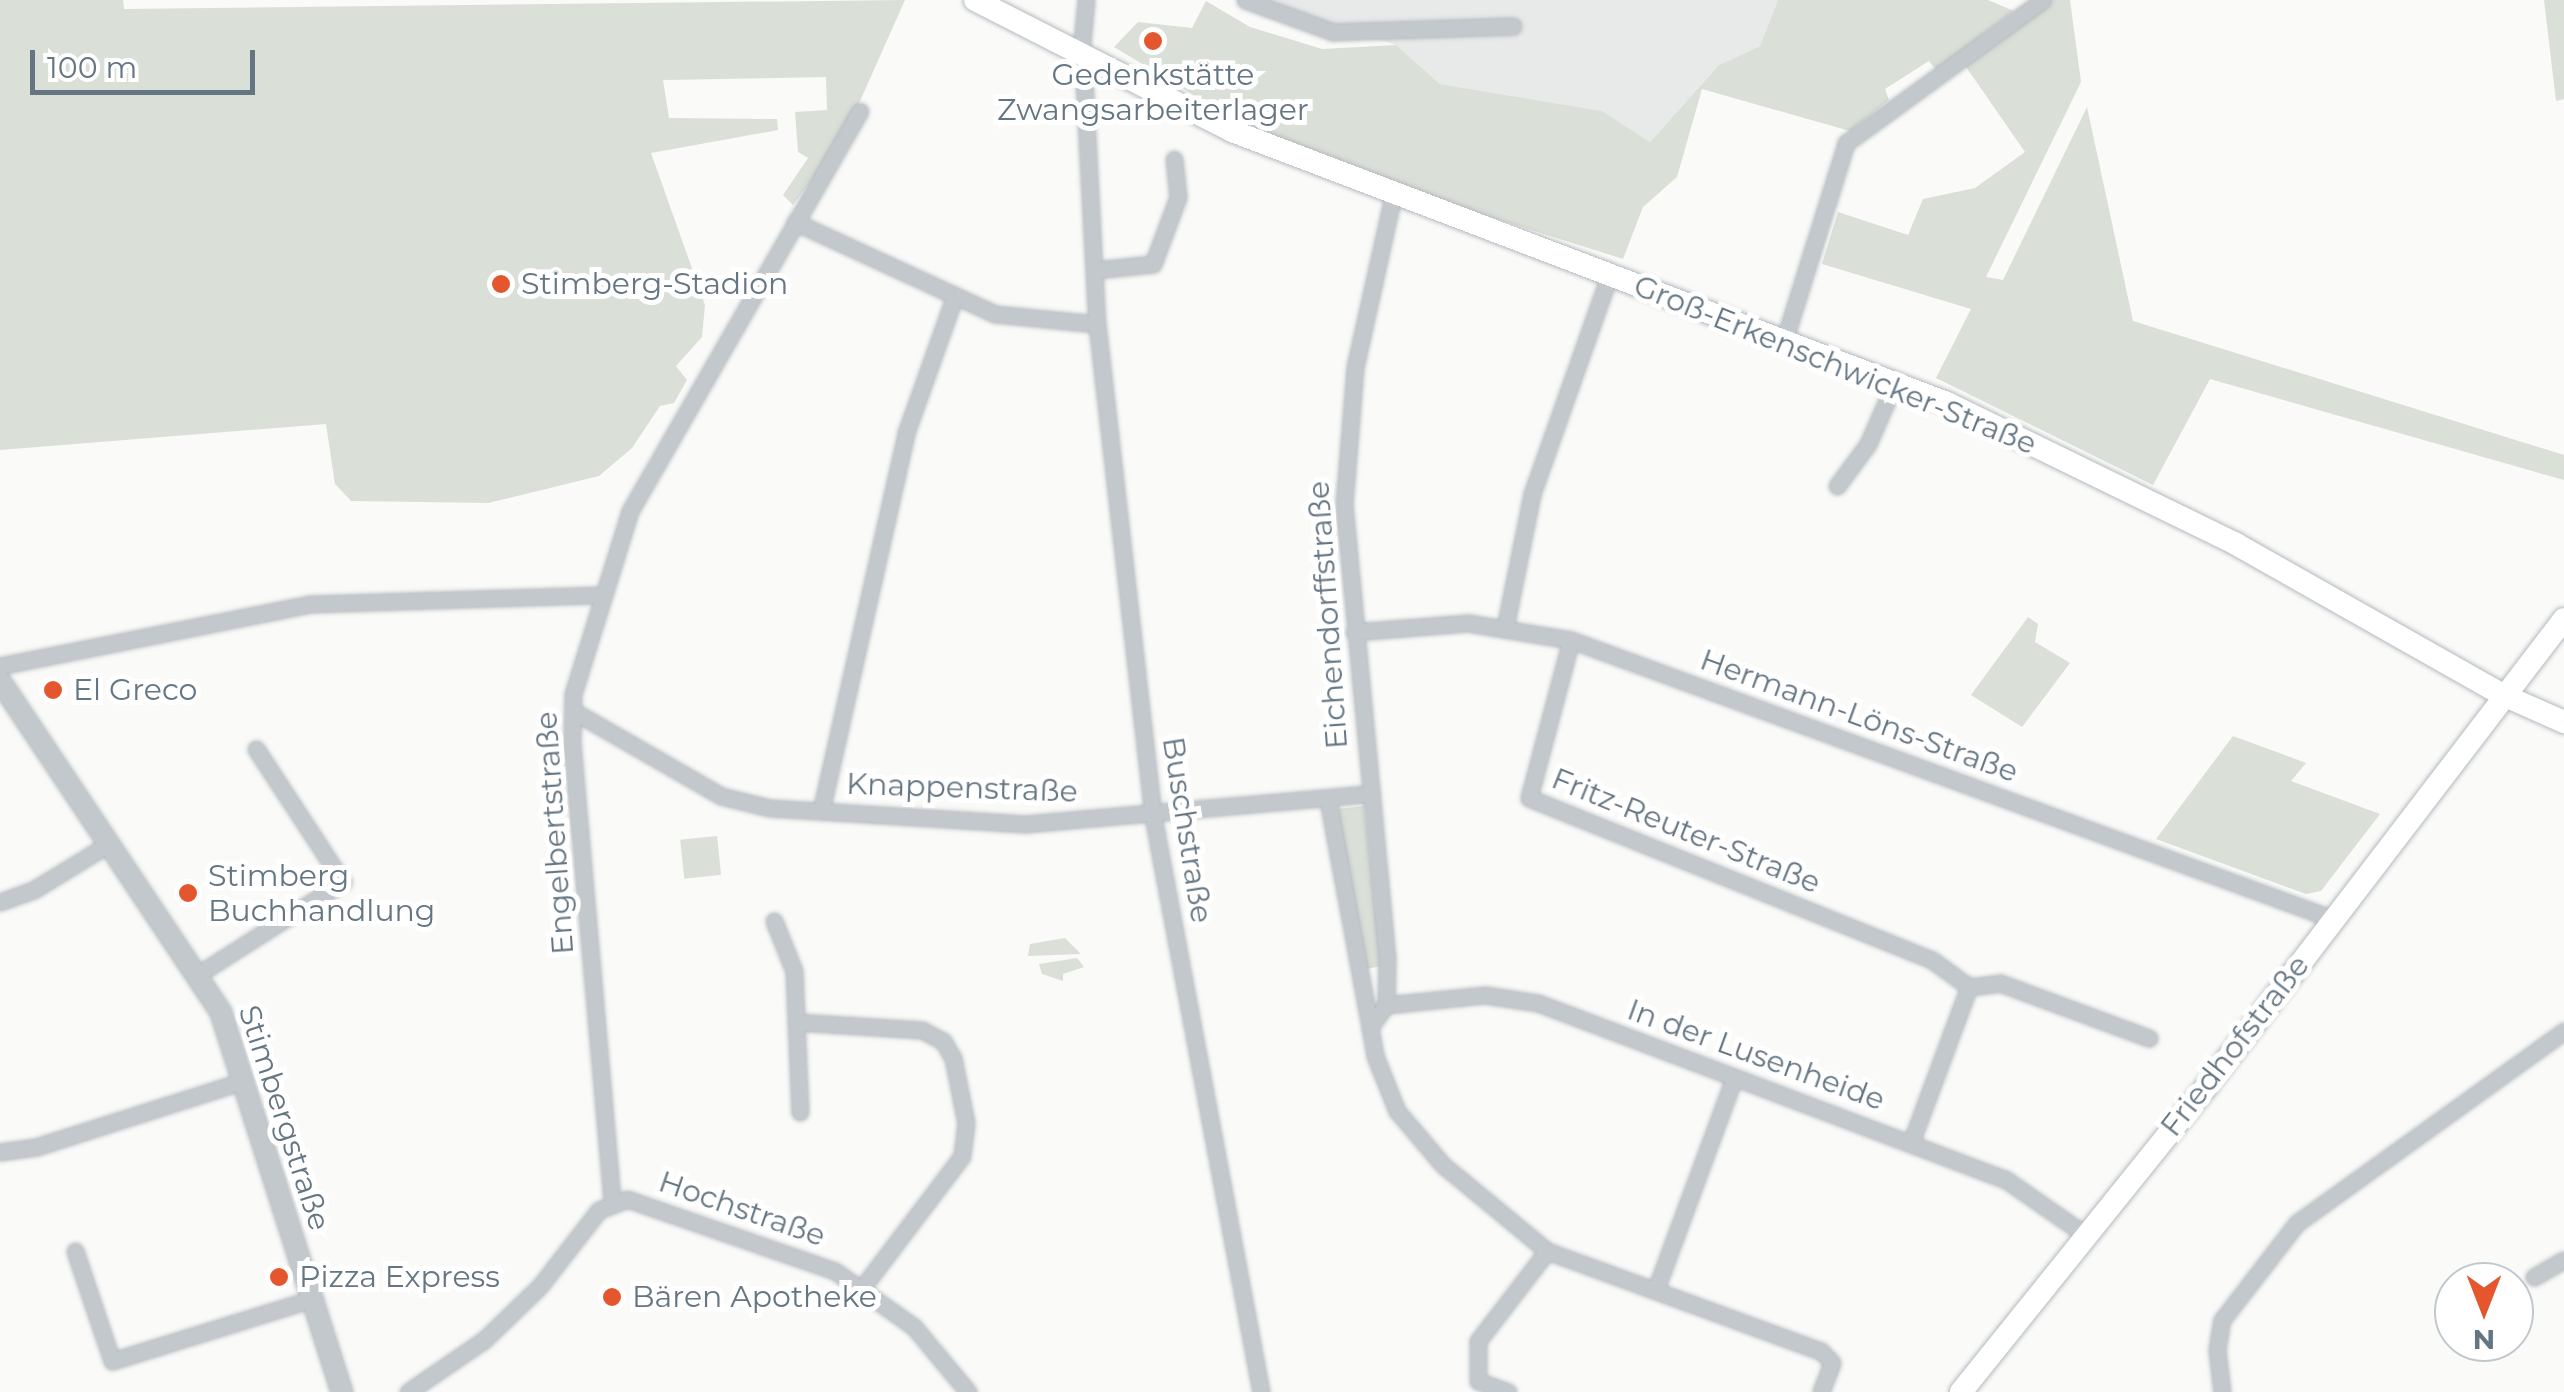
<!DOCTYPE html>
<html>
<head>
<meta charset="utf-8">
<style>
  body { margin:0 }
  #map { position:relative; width:2564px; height:1392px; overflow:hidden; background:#fafaf8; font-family:Montserrat,sans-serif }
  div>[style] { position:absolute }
  .built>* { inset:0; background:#e8e9e9 }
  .green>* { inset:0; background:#dadfd7; transform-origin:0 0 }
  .roads { filter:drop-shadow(0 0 2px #b3babf) drop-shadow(0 0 2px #b3babf) }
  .minor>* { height:15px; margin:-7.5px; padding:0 7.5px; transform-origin:7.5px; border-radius:7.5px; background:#c3c8cc }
  .tertiary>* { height:20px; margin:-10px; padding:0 10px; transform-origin:10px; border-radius:10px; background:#c3c8cc }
  .secondary>* { height:22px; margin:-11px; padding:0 11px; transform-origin:11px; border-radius:11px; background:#fff }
  .dots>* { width:28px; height:28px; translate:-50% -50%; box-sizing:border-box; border:5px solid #fff; border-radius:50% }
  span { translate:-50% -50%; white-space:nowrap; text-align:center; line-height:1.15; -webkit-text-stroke:10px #fff; paint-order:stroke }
  .poi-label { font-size:30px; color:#657683 }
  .left { translate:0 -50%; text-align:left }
  .street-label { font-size:30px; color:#657683 }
  .north { position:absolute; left:2434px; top:1262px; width:100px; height:100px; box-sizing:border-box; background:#fff; border:2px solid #c1c8cd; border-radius:50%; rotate:180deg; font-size:28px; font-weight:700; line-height:40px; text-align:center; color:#657683 }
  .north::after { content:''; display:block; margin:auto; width:35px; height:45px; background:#e4572e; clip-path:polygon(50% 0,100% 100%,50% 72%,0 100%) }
  .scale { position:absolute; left:30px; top:50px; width:225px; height:45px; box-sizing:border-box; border:5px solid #657683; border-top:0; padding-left:12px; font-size:30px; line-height:35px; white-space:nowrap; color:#657683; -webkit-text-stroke:8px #fff; paint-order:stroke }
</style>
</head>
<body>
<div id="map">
  <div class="built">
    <div style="clip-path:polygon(1261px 0,1778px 0,1760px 46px,1719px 65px,1650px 142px,1602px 111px,1440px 84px,1396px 45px)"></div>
  </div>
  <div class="green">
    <div style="clip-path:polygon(0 0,123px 0,124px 9px,905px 0,844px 137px,793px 205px,783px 195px,808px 158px,798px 152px,795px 112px,827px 110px,826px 77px,663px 80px,669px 118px,777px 119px,778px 130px,651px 153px,705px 305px,702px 337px,676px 366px,687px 380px,674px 403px,660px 406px,632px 448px,599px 476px,488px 503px,351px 501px,335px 484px,326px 424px,0 450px)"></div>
    <div style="clip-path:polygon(1778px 0,1988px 0,2014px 11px,1936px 70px,1929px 61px,1885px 89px,1889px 100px,1850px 131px,1702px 89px,1677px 177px,1643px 207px,1623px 259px,1383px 183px,1227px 115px,1114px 47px,1138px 22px,1192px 28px,1206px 1px,1250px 27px,1322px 49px,1396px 45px,1440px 84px,1602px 111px,1650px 142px,1719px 65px,1760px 46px)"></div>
    <div style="clip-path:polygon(2051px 0,2070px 0,2081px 82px,1986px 277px,2003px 280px,2087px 107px,2133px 321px,2564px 455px,2564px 480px,2210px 379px,2153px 485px,1936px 378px,1971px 309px,1822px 264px,1838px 212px,1908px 235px,1923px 199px,1975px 188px,2025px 152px,1964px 64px)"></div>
    <div style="clip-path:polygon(2544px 0,2564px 0,2564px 99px,2556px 101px)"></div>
    <div style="clip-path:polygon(2028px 617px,2038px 624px,2035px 642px,2070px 663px,2022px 727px,1971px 695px)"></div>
    <div style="clip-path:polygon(2233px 736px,2306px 763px,2291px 781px,2380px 814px,2321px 891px,2306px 894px,2156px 839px)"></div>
    <div style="clip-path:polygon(1364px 806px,1381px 966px,1362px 970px,1337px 809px)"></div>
    <div style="left:717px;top:836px;width:39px;height:37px;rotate:84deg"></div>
    <div style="clip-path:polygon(1065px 938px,1081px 954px,1028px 956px,1030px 944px)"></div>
    <div style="clip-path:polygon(1077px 958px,1084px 967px,1063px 974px,1063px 981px,1042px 974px,1039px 964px)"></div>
  </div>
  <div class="roads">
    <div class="minor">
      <div style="left:1086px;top:0;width:42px;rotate:95.4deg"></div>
      <div style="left:1082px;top:42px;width:282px;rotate:87deg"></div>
      <div style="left:1097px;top:324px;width:495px;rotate:83.5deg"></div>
      <div style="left:1153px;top:816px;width:586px;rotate:79.38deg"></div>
      <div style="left:1245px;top:0;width:94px;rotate:20deg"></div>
      <div style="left:1333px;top:32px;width:180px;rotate:-1.9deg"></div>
      <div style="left:1393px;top:196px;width:176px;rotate:102.5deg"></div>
      <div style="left:1355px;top:368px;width:136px;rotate:94.6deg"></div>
      <div style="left:1344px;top:504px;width:456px;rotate:84.6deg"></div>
      <div style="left:1387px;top:958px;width:47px;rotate:91.2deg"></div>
      <div style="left:1386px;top:1005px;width:27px;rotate:126deg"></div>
      <div style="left:1370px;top:1027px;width:29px;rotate:80deg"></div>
      <div style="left:1375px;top:1056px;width:59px;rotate:68.2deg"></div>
      <div style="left:1397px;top:1111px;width:71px;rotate:49.6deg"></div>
      <div style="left:1443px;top:1165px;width:135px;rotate:39.6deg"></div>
      <div style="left:1547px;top:1251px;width:292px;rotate:20.1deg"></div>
      <div style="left:1821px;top:1351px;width:16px;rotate:47deg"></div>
      <div style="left:1832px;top:1363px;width:31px;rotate:111deg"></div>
      <div style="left:795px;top:222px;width:220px;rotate:24.7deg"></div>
      <div style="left:995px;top:314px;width:102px;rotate:5.6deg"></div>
      <div style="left:1095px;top:270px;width:58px;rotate:-5.9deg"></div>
      <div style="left:1153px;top:264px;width:72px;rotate:-69.5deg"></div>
      <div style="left:1178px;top:197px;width:38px;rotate:-96deg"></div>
      <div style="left:1785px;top:338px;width:204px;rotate:-72.6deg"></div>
      <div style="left:1846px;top:143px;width:243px;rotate:-36deg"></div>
      <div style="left:1837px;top:486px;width:52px;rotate:-53.6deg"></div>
      <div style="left:1868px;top:444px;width:68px;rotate:-66.5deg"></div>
      <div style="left:1505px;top:628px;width:137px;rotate:-78.6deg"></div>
      <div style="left:1532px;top:494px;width:233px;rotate:-70.5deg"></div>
      <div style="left:1354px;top:632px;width:114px;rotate:-4.5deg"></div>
      <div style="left:1468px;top:623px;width:104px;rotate:9.4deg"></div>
      <div style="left:1571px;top:640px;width:811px;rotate:20.11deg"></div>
      <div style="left:1571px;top:640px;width:163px;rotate:104.9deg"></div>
      <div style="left:1529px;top:798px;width:434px;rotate:21.9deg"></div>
      <div style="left:1932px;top:960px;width:46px;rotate:36.1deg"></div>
      <div style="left:0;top:666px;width:316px;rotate:-11.3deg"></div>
      <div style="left:310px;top:604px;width:291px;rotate:-1.8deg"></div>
      <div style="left:575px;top:712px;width:168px;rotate:29.9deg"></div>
      <div style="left:721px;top:796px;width:50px;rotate:13.8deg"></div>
      <div style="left:770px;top:808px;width:256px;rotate:3.6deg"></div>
      <div style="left:1025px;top:824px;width:346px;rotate:-5deg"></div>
      <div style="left:1328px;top:800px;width:231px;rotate:79.5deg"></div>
      <div style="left:821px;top:811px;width:387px;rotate:-77.3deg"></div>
      <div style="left:906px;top:433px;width:143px;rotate:-70.4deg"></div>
      <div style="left:0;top:902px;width:37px;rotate:-20deg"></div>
      <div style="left:35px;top:889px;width:88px;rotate:-31.5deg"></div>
      <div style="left:774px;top:921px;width:54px;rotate:68.2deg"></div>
      <div style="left:794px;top:971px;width:141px;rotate:87.6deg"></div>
      <div style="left:197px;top:975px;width:173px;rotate:-32.5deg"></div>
      <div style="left:343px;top:882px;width:159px;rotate:-123.2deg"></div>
      <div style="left:1386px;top:1005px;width:100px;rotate:-5.8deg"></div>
      <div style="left:1485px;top:995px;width:54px;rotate:8.6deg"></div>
      <div style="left:1538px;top:1003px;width:499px;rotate:20.7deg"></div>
      <div style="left:2005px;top:1179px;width:100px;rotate:34.8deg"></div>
      <div style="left:796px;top:1022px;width:126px;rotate:3.6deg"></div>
      <div style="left:922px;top:1030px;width:24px;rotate:28deg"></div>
      <div style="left:943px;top:1041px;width:20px;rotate:60deg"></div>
      <div style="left:953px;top:1058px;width:66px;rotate:78.7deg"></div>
      <div style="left:966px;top:1123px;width:33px;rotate:97deg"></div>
      <div style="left:962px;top:1156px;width:164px;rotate:127.1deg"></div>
      <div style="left:1912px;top:1140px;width:163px;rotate:-69.6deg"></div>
      <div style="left:1969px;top:987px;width:31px;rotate:-7deg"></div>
      <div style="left:2000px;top:983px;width:159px;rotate:20.3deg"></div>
      <div style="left:0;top:1152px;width:36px;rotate:-8deg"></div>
      <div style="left:36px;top:1147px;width:217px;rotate:-17.7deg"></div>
      <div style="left:612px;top:1200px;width:458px;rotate:-95deg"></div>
      <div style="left:572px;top:744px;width:50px;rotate:-88.9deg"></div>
      <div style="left:573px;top:694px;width:192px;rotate:-72.7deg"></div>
      <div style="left:630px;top:511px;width:461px;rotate:-60.1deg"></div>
      <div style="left:75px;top:1251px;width:116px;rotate:71.4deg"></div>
      <div style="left:112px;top:1361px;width:209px;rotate:-17.2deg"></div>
      <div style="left:2534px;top:1277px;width:34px;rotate:-30deg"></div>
      <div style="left:1656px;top:1289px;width:222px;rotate:-69.7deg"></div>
      <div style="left:408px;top:1392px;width:92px;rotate:-34.4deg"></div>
      <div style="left:484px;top:1340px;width:78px;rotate:-44deg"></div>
      <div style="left:540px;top:1286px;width:96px;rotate:-52.2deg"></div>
      <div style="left:599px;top:1210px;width:30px;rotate:-21deg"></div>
      <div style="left:627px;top:1199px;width:220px;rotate:19.1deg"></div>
      <div style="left:835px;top:1271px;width:97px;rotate:35.3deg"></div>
      <div style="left:914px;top:1327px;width:85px;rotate:50.3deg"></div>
      <div style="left:1508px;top:1392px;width:32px;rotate:-160deg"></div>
      <div style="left:1478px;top:1381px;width:40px;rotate:-90deg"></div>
      <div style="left:1478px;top:1341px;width:113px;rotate:-52.5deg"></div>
      <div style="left:2222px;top:1392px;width:42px;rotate:-96.8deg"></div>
      <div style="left:2217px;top:1350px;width:30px;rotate:-81deg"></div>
      <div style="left:2222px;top:1320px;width:123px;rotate:-52.3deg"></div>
      <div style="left:2297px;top:1223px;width:329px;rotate:-35.7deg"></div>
    </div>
    <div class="tertiary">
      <div style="left:0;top:681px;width:399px;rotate:56.3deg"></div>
      <div style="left:221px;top:1013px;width:398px;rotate:72.3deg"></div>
    </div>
    <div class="secondary">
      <div style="left:975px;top:0;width:288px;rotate:27deg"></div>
      <div style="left:1232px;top:131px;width:765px;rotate:20.83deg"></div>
      <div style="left:1947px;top:403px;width:322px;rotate:26deg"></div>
      <div style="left:2236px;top:544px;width:307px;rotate:29.5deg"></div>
      <div style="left:2503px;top:695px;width:67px;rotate:23.9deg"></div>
      <div style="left:1961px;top:1392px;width:396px;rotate:-51.2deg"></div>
      <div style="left:2209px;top:1083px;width:584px;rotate:-52.58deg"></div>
    </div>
  </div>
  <div class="dots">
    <div style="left:1153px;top:41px;background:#e4572e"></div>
    <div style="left:501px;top:284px;background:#e4572e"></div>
    <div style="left:53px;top:690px;background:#e4572e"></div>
    <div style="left:188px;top:893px;background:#e4572e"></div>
    <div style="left:279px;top:1277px;background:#e4572e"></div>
    <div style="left:612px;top:1297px;background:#e4572e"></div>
  </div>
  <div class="poi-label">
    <span style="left:1153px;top:92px">Gedenkstätte<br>Zwangsarbeiterlager</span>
    <span class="left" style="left:521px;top:284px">Stimberg-Stadion</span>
    <span class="left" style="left:73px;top:690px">El Greco</span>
    <span class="left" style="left:208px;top:893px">Stimberg<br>Buchhandlung</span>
    <span class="left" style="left:299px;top:1277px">Pizza Express</span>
    <span class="left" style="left:632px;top:1297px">Bären Apotheke</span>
  </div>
  <div class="street-label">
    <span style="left:1835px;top:365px;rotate:22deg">Groß-Erkenschwicker-Straße</span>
    <span style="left:1328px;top:615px;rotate:-94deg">Eichendorffstraße</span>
    <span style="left:1859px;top:716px;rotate:20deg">Hermann-Löns-Straße</span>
    <span style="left:962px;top:788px;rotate:2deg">Knappenstraße</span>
    <span style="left:1187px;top:830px;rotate:81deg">Buschstraße</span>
    <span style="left:1686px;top:831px;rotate:22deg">Fritz-Reuter-Straße</span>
    <span style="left:555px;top:833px;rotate:-94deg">Engelbertstraße</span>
    <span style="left:2235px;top:1046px;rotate:-52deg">Friedhofstraße</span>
    <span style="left:1756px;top:1055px;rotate:20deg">In der Lusenheide</span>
    <span style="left:284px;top:1118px;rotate:72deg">Stimbergstraße</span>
    <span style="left:742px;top:1209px;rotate:19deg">Hochstraße</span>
  </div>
  <div class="north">N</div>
  <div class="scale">100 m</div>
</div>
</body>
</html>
